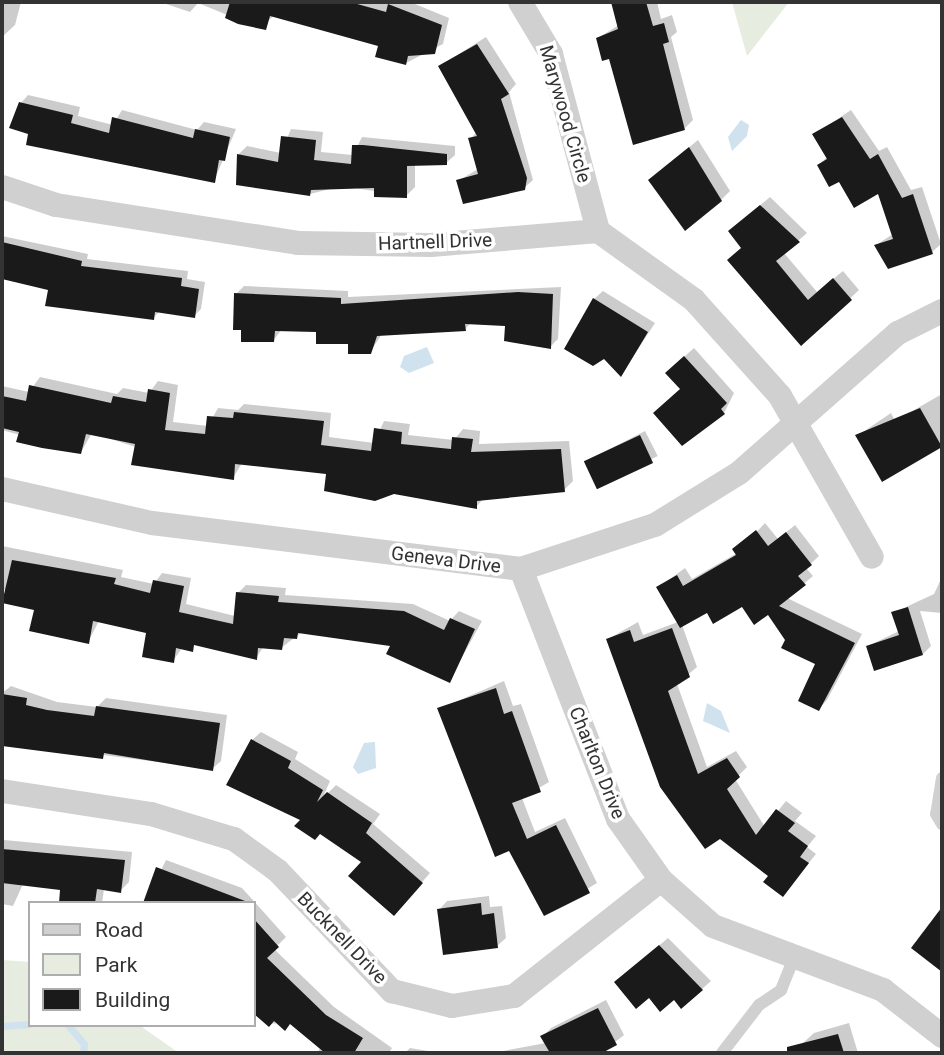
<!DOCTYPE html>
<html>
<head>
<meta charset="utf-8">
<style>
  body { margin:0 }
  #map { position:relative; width:944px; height:1055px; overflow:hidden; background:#fff; font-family:Roboto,sans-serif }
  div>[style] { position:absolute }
  .green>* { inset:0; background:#e6ecdf }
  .water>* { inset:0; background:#cfe2ee }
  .shadow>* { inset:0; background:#0003; transform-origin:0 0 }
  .stream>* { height:7px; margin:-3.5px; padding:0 3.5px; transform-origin:3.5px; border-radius:3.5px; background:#cfe2ee }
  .building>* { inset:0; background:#1a1a1a; transform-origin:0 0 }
  .service>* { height:12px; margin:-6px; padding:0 6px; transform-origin:6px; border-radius:6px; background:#d0d0d0 }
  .minor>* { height:24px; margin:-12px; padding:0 12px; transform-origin:12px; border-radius:12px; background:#d0d0d0 }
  span { translate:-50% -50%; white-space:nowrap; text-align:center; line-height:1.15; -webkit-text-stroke:7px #fff; paint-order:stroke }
  .street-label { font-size:19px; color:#333 }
  .frame { position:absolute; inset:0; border:4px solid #333; pointer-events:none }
  .legend { position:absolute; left:28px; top:901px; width:228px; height:126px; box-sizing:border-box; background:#fff; border:2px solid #adadad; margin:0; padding:9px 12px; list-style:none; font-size:21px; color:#333 }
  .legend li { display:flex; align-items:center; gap:14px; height:35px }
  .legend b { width:35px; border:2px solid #adadad }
</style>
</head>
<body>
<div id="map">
  <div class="green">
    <div style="clip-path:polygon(732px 2px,789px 2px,747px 56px)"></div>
    <div style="clip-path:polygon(2px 960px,30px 962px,30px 1025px,139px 1025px,179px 1053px,2px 1053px)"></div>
  </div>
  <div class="water">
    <div style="clip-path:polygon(741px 120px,749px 125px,747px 136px,732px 151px,728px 137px)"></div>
    <div style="clip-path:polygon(427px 347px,434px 363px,409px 373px,400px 367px,404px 356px)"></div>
    <div style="clip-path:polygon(707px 703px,721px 711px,730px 733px,703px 721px)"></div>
    <div style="clip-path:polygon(375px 742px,376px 768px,358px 774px,353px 767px,364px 743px)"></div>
  </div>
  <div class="shadow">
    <div style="clip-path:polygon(2px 2px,21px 2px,15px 25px,2px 37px)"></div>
    <div style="clip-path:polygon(160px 2px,410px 2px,449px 18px,443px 44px,406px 63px,380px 45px,275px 15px,259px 28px,198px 3px,190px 12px)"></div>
    <div style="clip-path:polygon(657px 2px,661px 19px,672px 15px,677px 32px,671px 37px,693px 120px,685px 128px,598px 38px,619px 25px,614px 2px)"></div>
    <div style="clip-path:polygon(486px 37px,516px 84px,509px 92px,533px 180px,524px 188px,458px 181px,478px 169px,470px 139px,477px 132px,440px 66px)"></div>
    <div style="clip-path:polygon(28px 95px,80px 107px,78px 116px,113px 125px,122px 110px,197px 130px,204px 122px,236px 129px,214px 181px,30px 133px,21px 103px)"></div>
    <div style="clip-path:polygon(851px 110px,879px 151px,887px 147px,911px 190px,922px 187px,941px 244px,932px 252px,889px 267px,876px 245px,893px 234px,879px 192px,839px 179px,819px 165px,827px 157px,814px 135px)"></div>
    <div style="clip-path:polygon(291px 129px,323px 132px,321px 152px,353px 155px,362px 137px,455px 146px,455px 155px,446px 163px,415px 164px,415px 187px,406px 196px,342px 186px,310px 194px,238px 155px,247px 146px,281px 153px)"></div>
    <div style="clip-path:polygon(698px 140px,730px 191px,721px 200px,659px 172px)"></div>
    <div style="clip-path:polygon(770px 197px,807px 233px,784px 253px,817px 292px,843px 271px,859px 290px,802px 344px,743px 247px,739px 223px)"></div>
    <div style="clip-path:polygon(2px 236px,88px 254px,87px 259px,188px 271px,187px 279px,205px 282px,201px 309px,194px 316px,160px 311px,153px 318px,2px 277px)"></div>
    <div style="clip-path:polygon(244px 286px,348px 291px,348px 297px,561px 287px,558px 339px,550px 347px,507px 324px,471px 323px,465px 329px,382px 334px,370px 352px,317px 330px,282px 329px,273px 341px,236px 294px)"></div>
    <div style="clip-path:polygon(603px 291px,655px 323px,621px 375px,594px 299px)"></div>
    <div style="clip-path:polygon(694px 348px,734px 393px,724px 413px,682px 389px,676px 364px)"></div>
    <div style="clip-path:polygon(40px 377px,117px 394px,123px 388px,149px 393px,158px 381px,178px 385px,173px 422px,208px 426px,218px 408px,238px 410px,244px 404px,331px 413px,329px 437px,374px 443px,384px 421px,410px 424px,408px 435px,454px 440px,463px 429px,480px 431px,479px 444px,569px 441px,573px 481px,564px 490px,484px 498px,476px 507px,328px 473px,242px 463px,233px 478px,92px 433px,81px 452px,2px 430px,2px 386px,29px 392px)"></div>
    <div style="clip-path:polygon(942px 394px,942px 445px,882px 479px,857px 436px,891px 413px,895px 421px)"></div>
    <div style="left:645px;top:431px;width:28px;height:67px;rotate:63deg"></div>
    <div style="clip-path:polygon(765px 523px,778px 539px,795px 525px,819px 556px,806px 568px,813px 576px,787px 598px,862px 634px,827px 700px,819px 709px,817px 663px,787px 640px,768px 613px,743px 604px,707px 611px,682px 625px,697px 667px,677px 684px,707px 767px,736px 751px,747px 767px,735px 779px,765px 827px,786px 801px,802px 813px,795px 821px,816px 836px,807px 847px,816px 854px,783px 895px,770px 876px,720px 837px,608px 639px,638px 622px,643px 635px,678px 622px,659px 587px,685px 568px,692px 579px,737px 553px)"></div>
    <div style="clip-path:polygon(2px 546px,123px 570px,121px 577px,154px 584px,162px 573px,191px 578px,186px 604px,235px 616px,238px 593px,246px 585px,286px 588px,285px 595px,413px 604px,450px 621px,459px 611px,482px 621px,449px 681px,392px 644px,302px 632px,281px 648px,264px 646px,256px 658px,198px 644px,182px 648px,173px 661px,148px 631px,99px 621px,88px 642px,2px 588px)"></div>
    <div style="clip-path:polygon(942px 577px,942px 613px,920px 611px,931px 646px,923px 654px,868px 646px,899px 631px,893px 613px,934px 594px)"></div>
    <div style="clip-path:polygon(504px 681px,513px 706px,521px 704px,549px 782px,522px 798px,535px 832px,565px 818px,597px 883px,545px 914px,439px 709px)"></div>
    <div style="clip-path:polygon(11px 686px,57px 702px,97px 707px,106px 698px,227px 715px,221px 761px,212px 769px,2px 742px,2px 693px)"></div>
    <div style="clip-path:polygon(261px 732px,298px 752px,295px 759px,330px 781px,322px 799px,336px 785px,380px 814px,373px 824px,430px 873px,402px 905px,363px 862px,303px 819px,252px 740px)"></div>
    <div style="clip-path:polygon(4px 840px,132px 852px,129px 882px,120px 891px,104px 889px,102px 903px,61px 903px,62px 889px,23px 884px,13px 906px,2px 904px)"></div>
    <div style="clip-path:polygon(166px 860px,242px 888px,286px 937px,274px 949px,334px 1007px,392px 1048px,389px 1053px,317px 1053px,321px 1047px,291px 1022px,269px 1024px,254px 1011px,254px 903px,145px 903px)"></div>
    <div style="clip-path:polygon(489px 896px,490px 907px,502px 906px,506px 938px,497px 946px,439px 910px,447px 901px)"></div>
    <div style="clip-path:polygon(668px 938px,711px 981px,682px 1007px,674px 998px,649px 996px,625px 974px)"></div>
    <div style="clip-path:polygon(606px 1000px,624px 1035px,601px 1053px,492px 1053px,546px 1043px,542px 1037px,551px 1028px)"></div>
    <div style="clip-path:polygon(849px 1023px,858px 1053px,792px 1053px,814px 1033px)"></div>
    <div style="clip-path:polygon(410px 1048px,440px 1053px,405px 1053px)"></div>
  </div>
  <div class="stream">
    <div style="left:68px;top:1025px;width:25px;rotate:50deg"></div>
    <div style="left:84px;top:1044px;width:9px;rotate:96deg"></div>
    <div style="left:2px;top:1026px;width:28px;rotate:-4deg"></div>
  </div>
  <div class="building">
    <div style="clip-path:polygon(230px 2px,350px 2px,386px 12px,388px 4px,442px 25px,435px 54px,408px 56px,406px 65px,375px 57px,378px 46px,270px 16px,266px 30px,238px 24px,225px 18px)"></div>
    <div style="clip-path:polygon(611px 2px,646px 2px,653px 26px,664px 23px,669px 42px,663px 44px,685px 130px,633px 145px,609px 59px,602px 61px,596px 38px,618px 29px)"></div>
    <div style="clip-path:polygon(477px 44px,509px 94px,501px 99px,527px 178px,525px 190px,463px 204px,456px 180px,478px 174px,468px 138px,477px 136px,438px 66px)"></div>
    <div style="clip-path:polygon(19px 102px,73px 115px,71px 123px,109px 133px,112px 117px,193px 138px,195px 129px,230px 137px,225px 161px,219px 160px,215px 183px,26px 145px,28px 134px,9px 128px)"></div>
    <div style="clip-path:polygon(842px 117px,870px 159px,878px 154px,902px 198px,913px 194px,933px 254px,888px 269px,874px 245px,893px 239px,878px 194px,854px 208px,839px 182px,829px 187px,817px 165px,827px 159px,812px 134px)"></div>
    <div style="clip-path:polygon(281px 136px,316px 140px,314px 160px,351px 164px,352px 145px,363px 145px,447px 154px,447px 165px,407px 166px,407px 198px,374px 197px,374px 188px,311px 190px,310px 196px,236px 185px,237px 154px,278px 162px)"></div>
    <div style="clip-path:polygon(689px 147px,722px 201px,685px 231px,648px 180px)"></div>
    <div style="clip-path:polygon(760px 205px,800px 242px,776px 261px,808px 300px,833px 278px,852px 300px,801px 346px,727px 260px,741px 248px,728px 231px)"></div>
    <div style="clip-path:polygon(2px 242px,82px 261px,81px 266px,182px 278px,181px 286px,199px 289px,195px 318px,155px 312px,154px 320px,45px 306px,48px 290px,2px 279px)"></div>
    <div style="clip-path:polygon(518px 292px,553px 294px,551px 349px,504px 341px,505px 326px,465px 324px,466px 331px,377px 336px,371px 354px,348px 354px,348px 344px,316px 344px,316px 332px,275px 331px,274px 342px,241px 342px,241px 330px,233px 330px,234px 293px,341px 298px,341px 304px)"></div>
    <div style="clip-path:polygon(593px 298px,648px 332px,621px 377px,604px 359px,593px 366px,564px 349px)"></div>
    <div style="clip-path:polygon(684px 356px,727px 403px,721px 409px,725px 414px,682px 446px,653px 413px,680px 389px,665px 373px)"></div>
    <div style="clip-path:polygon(29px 385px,111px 403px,113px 396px,146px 402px,148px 389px,170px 393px,165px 430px,205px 434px,207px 416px,233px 418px,234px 412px,324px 421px,321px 445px,371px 451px,374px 428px,402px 432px,401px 444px,451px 449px,452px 437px,473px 439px,471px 452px,561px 449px,565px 492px,477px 501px,477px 509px,394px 494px,375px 501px,324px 491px,326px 474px,235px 464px,234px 480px,131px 465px,135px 444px,86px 434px,81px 454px,42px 448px,16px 442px,19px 432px,2px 428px,2px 396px,26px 401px)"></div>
    <div style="clip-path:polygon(920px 408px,942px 447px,882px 482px,855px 435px)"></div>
    <div style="left:640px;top:435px;width:31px;height:62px;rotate:65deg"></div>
    <div style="clip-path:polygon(756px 530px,768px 546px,786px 532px,812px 565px,798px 576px,806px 585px,779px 606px,855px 643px,819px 711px,798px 701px,815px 664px,781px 648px,785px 640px,768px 615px,754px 625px,742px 607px,713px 624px,707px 613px,680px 628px,656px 587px,677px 575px,683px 586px,736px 555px,732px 549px)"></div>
    <div style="clip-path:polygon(12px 560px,116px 578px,114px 584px,150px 593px,153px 580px,184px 586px,179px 612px,233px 624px,236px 592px,279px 596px,278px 602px,404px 611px,444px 630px,450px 618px,475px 629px,450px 683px,386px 654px,390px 646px,298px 633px,297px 639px,284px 638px,282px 650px,258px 648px,257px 660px,194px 645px,193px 652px,176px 648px,174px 663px,142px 657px,146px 633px,93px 621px,89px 644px,29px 631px,34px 610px,2px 603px)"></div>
    <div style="clip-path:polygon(908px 607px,923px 655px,874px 671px,866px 646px,899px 635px,891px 612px)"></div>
    <div style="clip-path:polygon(672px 628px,690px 677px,668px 691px,698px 774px,727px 758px,740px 777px,727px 789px,756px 835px,776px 809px,795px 823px,788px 831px,808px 846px,800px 857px,809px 863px,783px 897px,763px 882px,768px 876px,720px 839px,705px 849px,660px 787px,606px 639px,630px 630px,634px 642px)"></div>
    <div style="clip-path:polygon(496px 688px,504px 714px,512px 711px,541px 792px,512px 803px,527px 839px,556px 825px,590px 893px,544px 916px,509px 851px,495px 857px,437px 708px)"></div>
    <div style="clip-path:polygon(2px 694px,27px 698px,26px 705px,47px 710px,94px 716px,96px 706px,220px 723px,213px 771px,104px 753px,103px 759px,2px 746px)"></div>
    <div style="clip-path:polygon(251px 739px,291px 761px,288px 768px,323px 790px,317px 802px,327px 792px,372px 823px,366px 833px,423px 883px,394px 916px,348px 876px,361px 862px,320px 834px,315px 840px,294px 826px,300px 820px,226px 785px)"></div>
    <div style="clip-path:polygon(2px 849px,125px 860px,121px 893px,97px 889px,95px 903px,59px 903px,60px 890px,2px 883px)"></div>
    <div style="clip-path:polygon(156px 867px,245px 901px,245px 903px,143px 903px)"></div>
    <div style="clip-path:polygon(481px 903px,482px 915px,494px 913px,498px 948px,443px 955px,437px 909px)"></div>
    <div style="clip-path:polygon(942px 907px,942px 972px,911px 948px)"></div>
    <div style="clip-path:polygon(254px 919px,279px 947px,267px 958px,326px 1015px,363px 1038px,354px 1053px,325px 1053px,290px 1024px,285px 1031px,274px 1021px,269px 1027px,254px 1014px)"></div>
    <div style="clip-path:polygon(659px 945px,703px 990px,681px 1009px,674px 1000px,660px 1012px,649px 998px,636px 1009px,614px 982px)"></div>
    <div style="clip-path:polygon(598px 1008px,617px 1045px,602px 1053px,550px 1053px,540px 1036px)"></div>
    <div style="clip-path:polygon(838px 1034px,844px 1053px,787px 1053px,787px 1047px)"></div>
  </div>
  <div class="service">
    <div style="left:942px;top:778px;width:36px;rotate:99deg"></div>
    <div style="left:936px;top:814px;width:12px;rotate:59deg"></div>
    <div style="left:722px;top:1053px;width:61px;rotate:-52.4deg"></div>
    <div style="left:759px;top:1005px;width:27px;rotate:-34deg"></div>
    <div style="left:781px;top:990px;width:35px;rotate:-68deg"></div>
  </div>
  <div class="minor">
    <div style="left:520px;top:2px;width:61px;rotate:59.2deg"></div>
    <div style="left:551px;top:54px;width:183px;rotate:75.1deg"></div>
    <div style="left:2px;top:187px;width:57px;rotate:18.4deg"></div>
    <div style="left:56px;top:205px;width:245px;rotate:8.9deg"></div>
    <div style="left:298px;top:243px;width:133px;rotate:0.9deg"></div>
    <div style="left:431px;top:245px;width:168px;rotate:-4.8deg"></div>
    <div style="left:598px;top:231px;width:118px;rotate:35.7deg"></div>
    <div style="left:694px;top:300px;width:129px;rotate:48.1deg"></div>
    <div style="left:780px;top:396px;width:185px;rotate:60.3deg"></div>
    <div style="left:2px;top:489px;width:154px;rotate:12.8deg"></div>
    <div style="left:152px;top:523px;width:372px;rotate:7.1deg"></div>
    <div style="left:521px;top:569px;width:141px;rotate:-18.2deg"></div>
    <div style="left:655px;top:525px;width:99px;rotate:-31.8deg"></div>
    <div style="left:739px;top:473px;width:212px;rotate:-41.4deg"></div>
    <div style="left:898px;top:333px;width:49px;rotate:-26.6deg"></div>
    <div style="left:521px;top:569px;width:268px;rotate:68.8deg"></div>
    <div style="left:618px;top:819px;width:75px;rotate:54.8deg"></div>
    <div style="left:661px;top:880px;width:69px;rotate:41.5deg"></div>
    <div style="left:713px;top:926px;width:182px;rotate:20.6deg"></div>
    <div style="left:883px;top:990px;width:75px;rotate:37.9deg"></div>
    <div style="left:2px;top:791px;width:151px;rotate:8.8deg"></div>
    <div style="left:151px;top:814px;width:87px;rotate:16.8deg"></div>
    <div style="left:234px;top:839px;width:54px;rotate:36deg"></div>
    <div style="left:278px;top:871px;width:166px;rotate:46.5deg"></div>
    <div style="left:392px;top:991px;width:62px;rotate:14deg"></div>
    <div style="left:452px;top:1006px;width:63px;rotate:-9.2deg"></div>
    <div style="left:514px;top:996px;width:187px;rotate:-38.3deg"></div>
  </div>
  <div class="street-label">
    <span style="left:565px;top:114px;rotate:74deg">Marywood Circle</span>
    <span style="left:435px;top:242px;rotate:-2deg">Hartnell Drive</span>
    <span style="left:446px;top:560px;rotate:7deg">Geneva Drive</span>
    <span style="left:597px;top:763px;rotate:68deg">Charlton Drive</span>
    <span style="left:342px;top:938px;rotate:46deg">Bucknell Drive</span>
  </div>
  <div class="frame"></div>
  <ul class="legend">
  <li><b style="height:9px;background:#d0d0d0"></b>Road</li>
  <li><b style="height:19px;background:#e6ecdf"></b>Park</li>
  <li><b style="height:19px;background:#1a1a1a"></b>Building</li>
  </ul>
</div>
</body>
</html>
